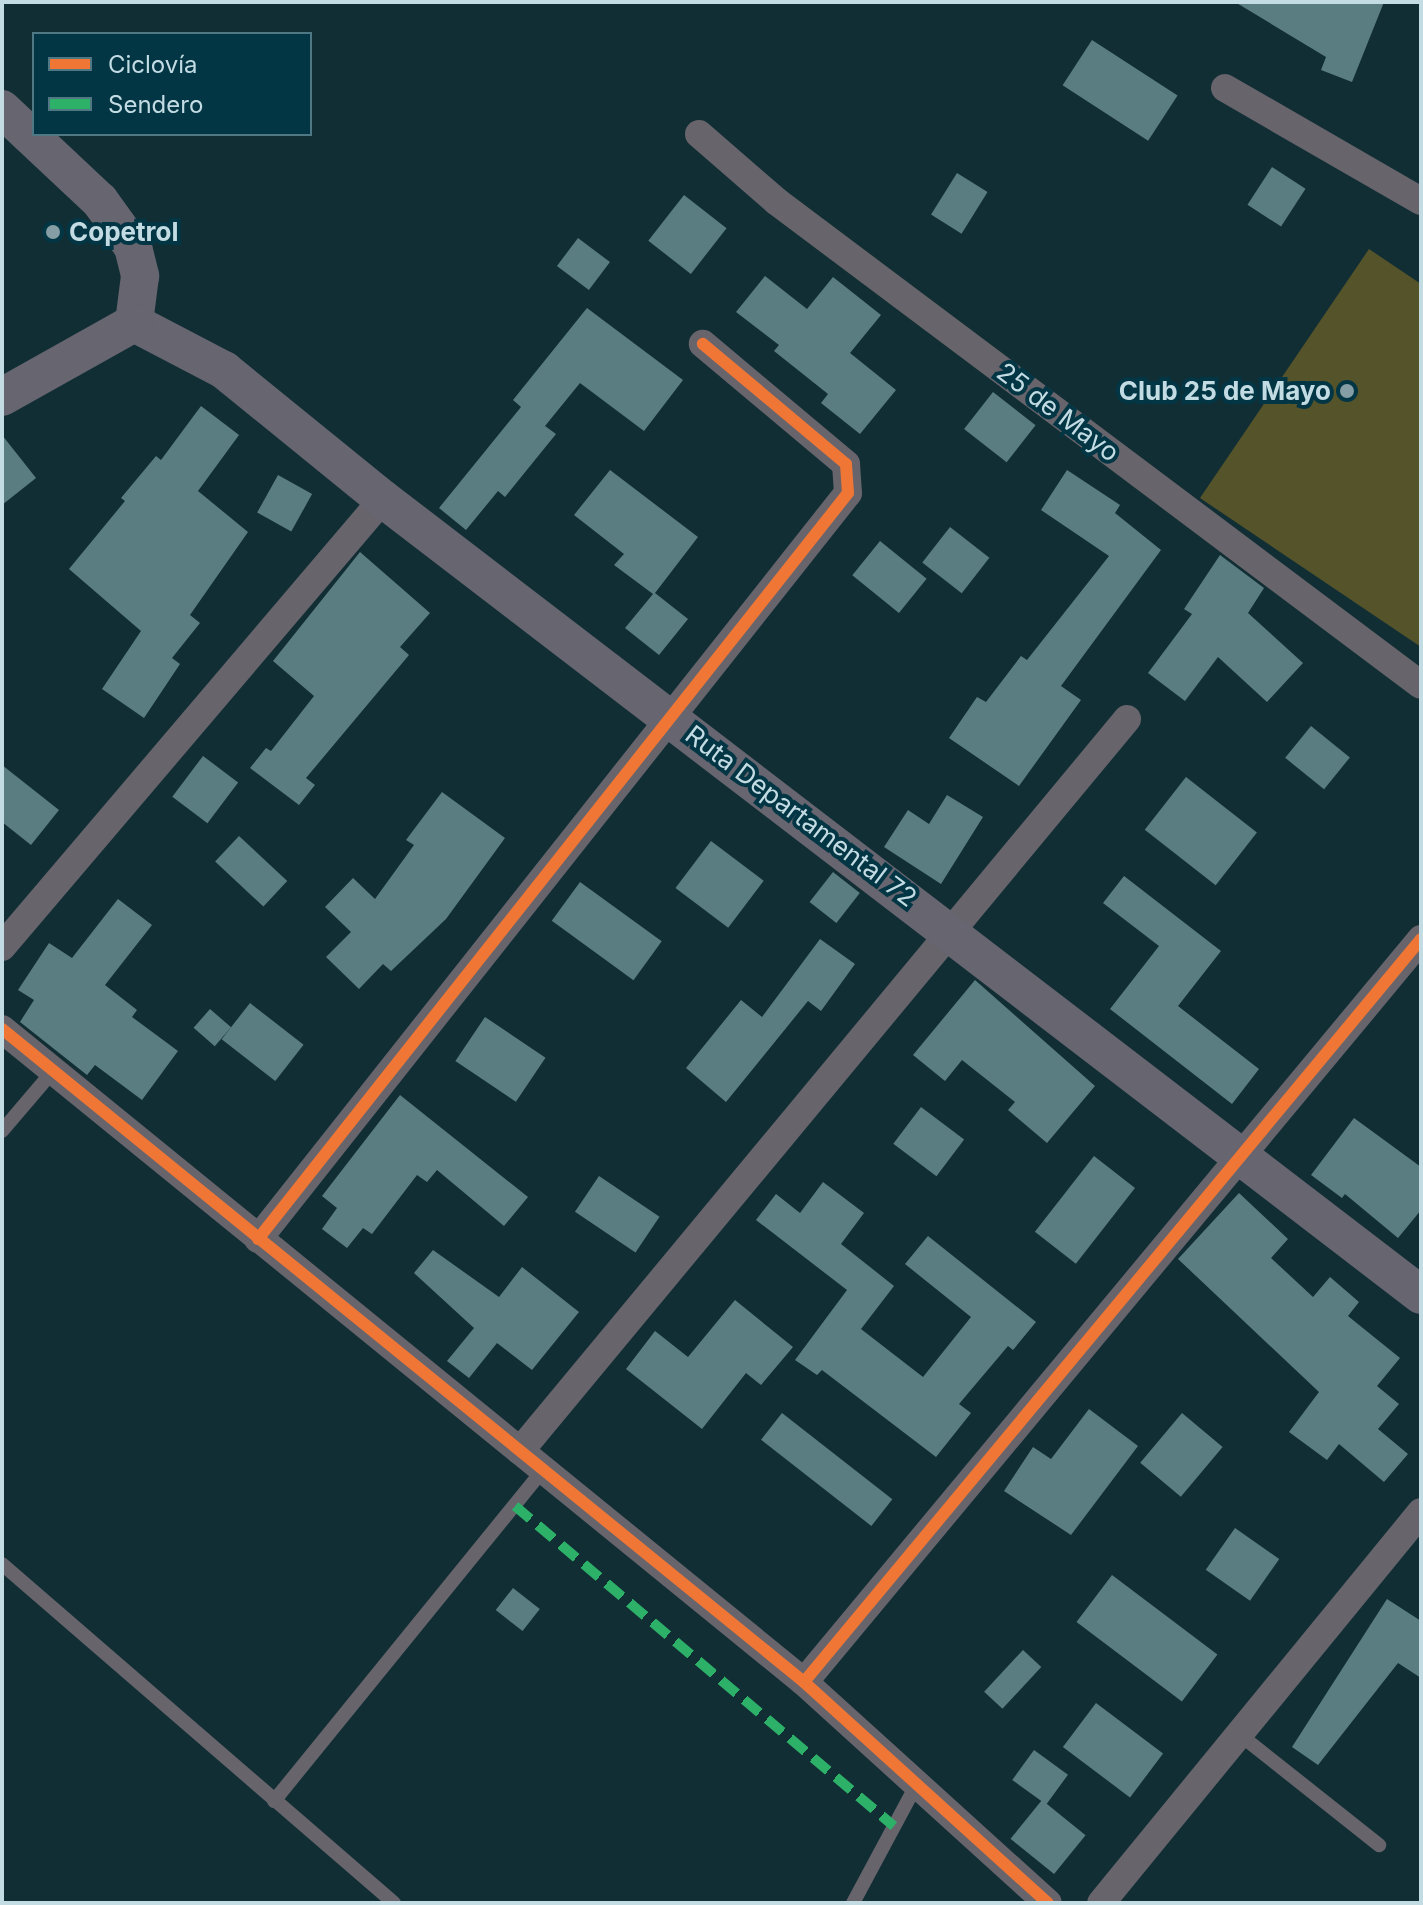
<!DOCTYPE html>
<html>
<head>
<meta charset="utf-8">
<style>
  body { margin:0 }
  #map { position:relative; width:1423px; height:1905px; overflow:hidden; background:#122e35; font-family:Inter,sans-serif }
  div>[style] { position:absolute }
  .green>* { inset:0; background:#55532a }
  .building>* { inset:0; background:#5a7d81; transform-origin:0 0 }
  .lane>* { height:14px; margin:-7px; padding:0 7px; transform-origin:7px; border-radius:7px; background:#67646c }
  .street>* { height:28px; margin:-14px; padding:0 14px; transform-origin:14px; border-radius:14px; background:#67646c }
  .secondary>* { height:38px; margin:-19px; padding:0 19px; transform-origin:19px; border-radius:19px; background:#666570 }
  .quiet>* { height:10px; margin-top:-5px; transform-origin:0; background:repeating-linear-gradient(90deg,#2db169 0 20px,transparent 0 30px) }
  .cycleway>* { height:12px; margin:-6px; padding:0 6px; transform-origin:6px; border-radius:6px; background:#f07635 }
  .dots>* { width:22px; height:22px; translate:-50% -50%; box-sizing:border-box; border:4px solid #033644; border-radius:50% }
  span { translate:-50% -50%; white-space:nowrap; text-align:center; line-height:1.15; -webkit-text-stroke:8px #033644; paint-order:stroke }
  .poi-label { font-size:26px; color:#c3dbe3; font-weight:700 }
  .left { translate:0 -50%; text-align:left }
  .right { translate:-100% -50%; text-align:right }
  .street-label { font-size:26px; color:#c3dbe3 }
  .frame { position:absolute; inset:0; border:4px solid #c3dbe3; pointer-events:none }
  .legend { position:absolute; left:32px; top:32px; width:280px; height:104px; box-sizing:border-box; background:#033644; border:2px solid #507884; margin:0; padding:10px 14px; list-style:none; font-size:24px; color:#c3dbe3 }
  .legend li { display:flex; align-items:center; gap:16px; height:40px }
  .legend b { width:40px; border:2px solid #507884 }
</style>
</head>
<body>
<div id="map">
  <div class="green">
    <div style="clip-path:polygon(1369px 249px,1421px 284px,1421px 647px,1200px 498px)"></div>
  </div>
  <div class="building">
    <div style="clip-path:polygon(1235px 2px,1384px 2px,1352px 82px,1321px 70px,1326px 57px)"></div>
    <div style="left:1092px;top:40px;width:102px;height:54px;rotate:33deg"></div>
    <div style="left:1272px;top:167px;width:40px;height:45px;rotate:33deg"></div>
    <div style="left:957px;top:173px;width:36px;height:49px;rotate:32deg"></div>
    <div style="left:684px;top:195px;width:54px;height:58px;rotate:38deg"></div>
    <div style="left:578px;top:238px;width:40px;height:35px;rotate:37deg"></div>
    <div style="clip-path:polygon(765px 276px,807px 309px,833px 277px,881px 315px,850px 353px,896px 390px,860px 434px,821px 403px,828px 394px,774px 351px,779px 345px,736px 312px)"></div>
    <div style="clip-path:polygon(587px 308px,683px 380px,644px 431px,580px 383px,545px 426px,556px 434px,505px 497px,498px 491px,466px 530px,439px 508px,521px 407px,513px 400px)"></div>
    <div style="left:993px;top:392px;width:54px;height:47px;rotate:38deg"></div>
    <div style="clip-path:polygon(201px 406px,239px 435px,198px 491px,248px 532px,190px 615px,200px 623px,172px 658px,180px 664px,144px 718px,102px 689px,141px 631px,69px 569px,125px 501px,121px 498px,156px 456px,161px 460px)"></div>
    <div style="clip-path:polygon(2px 435px,36px 478px,2px 505px)"></div>
    <div style="clip-path:polygon(610px 470px,698px 537px,655px 593px,688px 619px,659px 655px,625px 628px,653px 594px,614px 565px,624px 554px,574px 515px)"></div>
    <div style="clip-path:polygon(1067px 470px,1120px 505px,1115px 513px,1161px 550px,1061px 686px,1081px 700px,1019px 786px,949px 738px,977px 697px,986px 702px,1021px 656px,1027px 660px,1109px 556px,1041px 510px)"></div>
    <div style="left:278px;top:475px;width:39px;height:43px;rotate:29deg"></div>
    <div style="left:950px;top:527px;width:50px;height:45px;rotate:38deg"></div>
    <div style="left:880px;top:541px;width:60px;height:44px;rotate:39deg"></div>
    <div style="clip-path:polygon(360px 552px,430px 613px,400px 647px,409px 655px,306px 778px,315px 785px,299px 805px,250px 768px,266px 748px,271px 751px,314px 696px,273px 661px)"></div>
    <div style="clip-path:polygon(1220px 555px,1264px 588px,1248px 613px,1303px 663px,1267px 702px,1218px 657px,1185px 701px,1148px 673px,1192px 614px,1184px 609px)"></div>
    <div style="left:1311px;top:726px;width:50px;height:41px;rotate:39deg"></div>
    <div style="left:203px;top:756px;width:44px;height:51px;rotate:37deg"></div>
    <div style="clip-path:polygon(2px 765px,59px 810px,31px 845px,2px 822px)"></div>
    <div style="left:1186px;top:777px;width:90px;height:67px;rotate:38deg"></div>
    <div style="clip-path:polygon(442px 792px,505px 838px,446px 919px,391px 971px,383px 964px,359px 989px,326px 957px,351px 932px,325px 907px,353px 878px,375px 899px,414px 845px,406px 840px)"></div>
    <div style="clip-path:polygon(947px 795px,983px 817px,941px 884px,884px 847px,908px 810px,929px 824px)"></div>
    <div style="left:239px;top:836px;width:66px;height:35px;rotate:43deg"></div>
    <div style="left:711px;top:841px;width:66px;height:59px;rotate:37deg"></div>
    <div style="left:833px;top:872px;width:34px;height:38px;rotate:38deg"></div>
    <div style="clip-path:polygon(1124px 876px,1221px 951px,1178px 1006px,1259px 1069px,1232px 1104px,1110px 1009px,1159px 946px,1103px 903px)"></div>
    <div style="left:580px;top:882px;width:101px;height:48px;rotate:36deg"></div>
    <div style="clip-path:polygon(118px 899px,152px 925px,105px 985px,137px 1010px,132px 1017px,178px 1051px,142px 1100px,95px 1065px,87px 1075px,20px 1022px,34px 1000px,18px 990px,49px 943px,72px 958px)"></div>
    <div style="clip-path:polygon(820px 939px,855px 964px,821px 1011px,808px 1001px,726px 1102px,686px 1068px,741px 1000px,762px 1017px)"></div>
    <div style="clip-path:polygon(975px 980px,1095px 1086px,1047px 1143px,1008px 1110px,1015px 1102px,962px 1060px,945px 1081px,913px 1055px)"></div>
    <div style="left:250px;top:1003px;width:68px;height:46px;rotate:38deg"></div>
    <div style="left:210px;top:1009px;width:28px;height:25px;rotate:41deg"></div>
    <div style="left:485px;top:1017px;width:73px;height:53px;rotate:34deg"></div>
    <div style="clip-path:polygon(400px 1095px,528px 1197px,504px 1226px,437px 1170px,427px 1182px,417px 1175px,372px 1234px,363px 1228px,347px 1248px,322px 1229px,337px 1208px,322px 1196px)"></div>
    <div style="left:921px;top:1107px;width:54px;height:46px;rotate:37deg"></div>
    <div style="clip-path:polygon(1354px 1118px,1421px 1167px,1421px 1210px,1398px 1238px,1345px 1194px,1342px 1198px,1311px 1175px)"></div>
    <div style="left:1094px;top:1156px;width:52px;height:96px;rotate:38deg"></div>
    <div style="left:599px;top:1176px;width:73px;height:43px;rotate:34deg"></div>
    <div style="clip-path:polygon(823px 1182px,864px 1213px,841px 1244px,894px 1286px,861px 1329px,923px 1377px,971px 1317px,905px 1264px,928px 1236px,1036px 1322px,1013px 1350px,1008px 1346px,959px 1404px,971px 1413px,936px 1457px,822px 1370px,817px 1375px,795px 1360px,847px 1290px,756px 1220px,776px 1194px,800px 1213px)"></div>
    <div style="clip-path:polygon(1239px 1193px,1288px 1239px,1271px 1258px,1313px 1297px,1330px 1277px,1359px 1302px,1348px 1316px,1400px 1358px,1377px 1386px,1399px 1404px,1378px 1429px,1408px 1454px,1384px 1482px,1339px 1444px,1327px 1460px,1289px 1432px,1319px 1392px,1178px 1259px)"></div>
    <div style="clip-path:polygon(433px 1250px,499px 1297px,522px 1267px,579px 1312px,532px 1370px,497px 1343px,469px 1378px,447px 1361px,474px 1328px,414px 1273px)"></div>
    <div style="clip-path:polygon(735px 1300px,793px 1347px,761px 1385px,746px 1373px,702px 1429px,626px 1369px,655px 1331px,688px 1357px)"></div>
    <div style="clip-path:polygon(1089px 1409px,1138px 1446px,1071px 1535px,1004px 1491px,1033px 1447px,1051px 1459px)"></div>
    <div style="left:782px;top:1413px;width:140px;height:34px;rotate:38deg"></div>
    <div style="left:1182px;top:1413px;width:53px;height:65px;rotate:40deg"></div>
    <div style="left:1235px;top:1528px;width:54px;height:51px;rotate:35deg"></div>
    <div style="left:1112px;top:1575px;width:132px;height:59px;rotate:37deg"></div>
    <div style="left:513px;top:1588px;width:34px;height:28px;rotate:38deg"></div>
    <div style="clip-path:polygon(1387px 1599px,1421px 1621px,1421px 1678px,1398px 1663px,1318px 1765px,1292px 1747px)"></div>
    <div style="left:1023px;top:1650px;width:25px;height:57px;rotate:43deg"></div>
    <div style="left:1096px;top:1703px;width:84px;height:55px;rotate:37deg"></div>
    <div style="left:1034px;top:1750px;width:42px;height:37px;rotate:36deg"></div>
    <div style="left:1042px;top:1800px;width:56px;height:50px;rotate:39deg"></div>
  </div>
  <div class="lane">
    <div style="left:2px;top:1131px;width:79px;rotate:-49.6deg"></div>
    <div style="left:2px;top:1564px;width:518px;rotate:40.85deg"></div>
    <div style="left:1239px;top:1734px;width:179px;rotate:38.4deg"></div>
    <div style="left:274px;top:1801px;width:427px;rotate:-50.9deg"></div>
    <div style="left:853px;top:1903px;width:137px;rotate:-61.8deg"></div>
  </div>
  <div class="street">
    <div style="left:1225px;top:88px;width:226px;rotate:30deg"></div>
    <div style="left:699px;top:134px;width:102px;rotate:41deg"></div>
    <div style="left:776px;top:201px;width:806px;rotate:36.88deg"></div>
    <div style="left:2px;top:947px;width:588px;rotate:-49.62deg"></div>
    <div style="left:2px;top:1029px;width:1034px;rotate:39.15deg"></div>
    <div style="left:804px;top:1682px;width:329px;rotate:42.2deg"></div>
    <div style="left:258px;top:1239px;width:951px;rotate:-51.66deg"></div>
    <div style="left:848px;top:493px;width:29px;rotate:-94deg"></div>
    <div style="left:846px;top:464px;width:187px;rotate:-140deg"></div>
    <div style="left:520px;top:1451px;width:951px;rotate:-50.33deg"></div>
    <div style="left:804px;top:1682px;width:966px;rotate:-50.29deg"></div>
    <div style="left:1101px;top:1903px;width:505px;rotate:-50.7deg"></div>
  </div>
  <div class="secondary">
    <div style="left:2px;top:109px;width:134px;rotate:43.2deg"></div>
    <div style="left:100px;top:201px;width:57px;rotate:54.3deg"></div>
    <div style="left:133px;top:247px;width:30px;rotate:76deg"></div>
    <div style="left:140px;top:276px;width:47px;rotate:97.3deg"></div>
    <div style="left:134px;top:323px;width:102px;rotate:27.6deg"></div>
    <div style="left:224px;top:370px;width:205px;rotate:39.1deg"></div>
    <div style="left:383px;top:499px;width:1308px;rotate:37.48deg"></div>
    <div style="left:2px;top:397px;width:151px;rotate:-29.3deg"></div>
  </div>
  <div class="quiet">
    <div style="left:515px;top:1506px;width:496px;rotate:40.2deg"></div>
  </div>
  <div class="cycleway">
    <div style="left:2px;top:1029px;width:1034px;rotate:39.15deg"></div>
    <div style="left:804px;top:1682px;width:329px;rotate:42.2deg"></div>
    <div style="left:258px;top:1239px;width:951px;rotate:-51.66deg"></div>
    <div style="left:848px;top:493px;width:29px;rotate:-94deg"></div>
    <div style="left:846px;top:464px;width:187px;rotate:-140deg"></div>
    <div style="left:804px;top:1682px;width:966px;rotate:-50.29deg"></div>
  </div>
  <div class="dots">
    <div style="left:53px;top:232px;background:#859ea6"></div>
    <div style="left:1347px;top:391px;background:#859ea6"></div>
  </div>
  <div class="poi-label">
    <span class="left" style="left:69px;top:232px">Copetrol</span>
    <span class="right" style="left:1331px;top:391px">Club 25 de Mayo</span>
  </div>
  <div class="street-label">
    <span style="left:1058px;top:412px;rotate:37deg">25 de Mayo</span>
    <span style="left:801px;top:816px;rotate:37deg">Ruta Departamental 72</span>
  </div>
  <div class="frame"></div>
  <ul class="legend">
  <li><b style="height:10px;background:#f07635"></b>Ciclovía</li>
  <li><b style="height:10px;background:#2db169"></b>Sendero</li>
  </ul>
</div>
</body>
</html>
